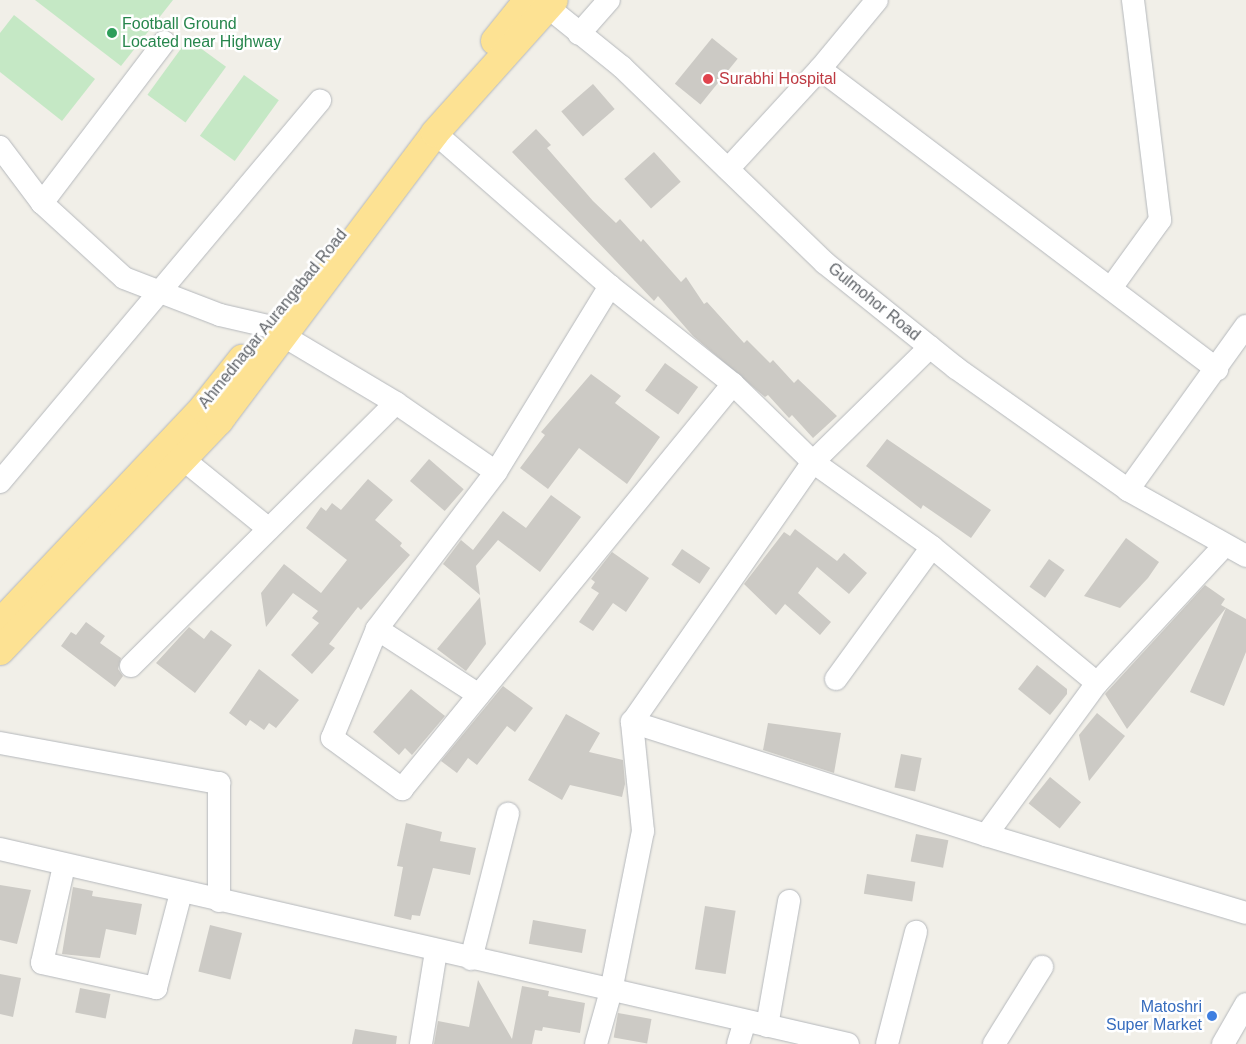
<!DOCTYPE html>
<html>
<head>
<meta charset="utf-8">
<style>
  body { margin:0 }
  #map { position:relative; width:1246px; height:1044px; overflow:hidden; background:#f1efe8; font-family:Helvetica,sans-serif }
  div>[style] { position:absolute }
  .green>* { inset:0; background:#c5e8c5; transform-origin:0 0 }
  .building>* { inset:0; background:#cccac5; transform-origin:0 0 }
  .roads { filter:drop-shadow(0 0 1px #b5b8bc) drop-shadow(0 0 1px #b5b8bc) }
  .minor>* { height:22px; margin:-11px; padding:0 11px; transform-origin:11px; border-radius:11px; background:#fff }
  .highway>* { height:28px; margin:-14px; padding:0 14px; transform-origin:14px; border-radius:14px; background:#fde293 }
  .dots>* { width:14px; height:14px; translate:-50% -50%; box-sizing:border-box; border:2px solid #fff; border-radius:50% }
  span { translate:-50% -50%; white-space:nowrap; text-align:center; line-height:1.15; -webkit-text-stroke:5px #fff; paint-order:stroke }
  .leisure-label { font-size:16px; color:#27864d }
  .left { translate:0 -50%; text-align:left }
  .health-label { font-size:16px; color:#be3a42 }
  .street-label { font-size:16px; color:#5f6368 }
  .shop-label { font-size:16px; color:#366cbe }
  .right { translate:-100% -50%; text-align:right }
</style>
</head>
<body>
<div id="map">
  <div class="green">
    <div style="clip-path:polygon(35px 0,173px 0,121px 66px)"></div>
    <div style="clip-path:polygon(14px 15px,95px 79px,62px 121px,0 72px,0 33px)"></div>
    <div style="left:188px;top:39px;width:47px;height:69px;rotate:36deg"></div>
    <div style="left:244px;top:75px;width:43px;height:75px;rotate:36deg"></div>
  </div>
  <div class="building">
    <div style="left:712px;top:38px;width:33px;height:59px;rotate:39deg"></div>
    <div style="left:593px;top:84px;width:33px;height:42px;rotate:49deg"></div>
    <div style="clip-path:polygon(536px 129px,551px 145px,547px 148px,593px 201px,616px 223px,620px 219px,641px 242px,643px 239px,681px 282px,686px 277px,704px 304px,707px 302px,744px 343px,747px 340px,770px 363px,773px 360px,794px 383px,798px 379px,837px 416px,813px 438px,792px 415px,789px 418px,768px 395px,765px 397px,693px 336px,658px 296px,654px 301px,512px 152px)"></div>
    <div style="left:654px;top:152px;width:40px;height:40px;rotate:48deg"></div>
    <div style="left:665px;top:363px;width:41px;height:34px;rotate:36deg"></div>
    <div style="clip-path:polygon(591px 374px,621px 396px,615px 403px,660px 437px,627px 484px,579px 448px,548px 489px,520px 468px,545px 435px,541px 432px)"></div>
    <div style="clip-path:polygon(887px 439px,991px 510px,971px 538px,923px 505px,921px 509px,866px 466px)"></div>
    <div style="left:429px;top:459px;width:46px;height:29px;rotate:41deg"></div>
    <div style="clip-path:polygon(368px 479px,393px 500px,375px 520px,402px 543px,400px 546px,410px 555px,361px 610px,358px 607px,329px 644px,335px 648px,312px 674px,291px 655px,319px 623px,312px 618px,318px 611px,293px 593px,266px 627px,261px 593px,284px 564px,321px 593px,347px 560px,306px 528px,321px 507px,326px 511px,332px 503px,341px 510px)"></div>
    <div style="clip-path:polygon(551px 495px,581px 517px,540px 572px,498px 540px,476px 566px,480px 595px,443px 564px,461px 540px,473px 550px,503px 511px,526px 528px)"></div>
    <div style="clip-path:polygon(795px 529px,837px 561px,844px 553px,867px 573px,849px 594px,817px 567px,798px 593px,831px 622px,820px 635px,785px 604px,776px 615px,744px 584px,784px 532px,790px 536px)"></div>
    <div style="clip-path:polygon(1126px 538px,1159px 562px,1148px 578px,1120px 608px,1084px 596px)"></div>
    <div style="left:682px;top:549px;width:34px;height:19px;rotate:34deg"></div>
    <div style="clip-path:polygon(612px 552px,649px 578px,626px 612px,613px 603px,593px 631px,579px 622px,599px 593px,591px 588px,595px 582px,591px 579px)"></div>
    <div style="left:1049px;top:559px;width:19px;height:34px;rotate:35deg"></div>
    <div style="clip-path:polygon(1205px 585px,1225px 599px,1221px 605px,1246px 619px,1246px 652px,1224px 706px,1190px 692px,1226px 608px,1127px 729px,1105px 694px)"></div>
    <div style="clip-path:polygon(480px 597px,486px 644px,466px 671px,437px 649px)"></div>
    <div style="clip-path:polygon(86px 622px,105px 636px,100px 643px,121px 658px,118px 669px,123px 676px,115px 687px,61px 646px,71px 632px,76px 635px)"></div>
    <div style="clip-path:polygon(189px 627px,204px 639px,211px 630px,232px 645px,195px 693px,156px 663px)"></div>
    <div style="clip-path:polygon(1037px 665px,1067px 689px,1067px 694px,1050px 715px,1018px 689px)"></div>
    <div style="clip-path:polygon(259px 669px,299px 700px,276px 728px,269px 723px,264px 730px,250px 720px,246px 726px,229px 713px)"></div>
    <div style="clip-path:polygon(503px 686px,533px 708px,515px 732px,507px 726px,477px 765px,468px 758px,457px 773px,441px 761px)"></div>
    <div style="clip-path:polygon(411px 689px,445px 716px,412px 755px,405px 748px,399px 755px,373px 732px)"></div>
    <div style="clip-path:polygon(1097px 713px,1125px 736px,1089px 781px,1079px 735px)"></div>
    <div style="clip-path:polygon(566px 714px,600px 733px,589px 752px,623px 760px,625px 784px,622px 797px,570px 785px,562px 800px,528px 780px)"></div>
    <div style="clip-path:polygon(768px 723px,841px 733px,834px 773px,763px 750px)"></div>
    <div style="left:901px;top:754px;width:21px;height:34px;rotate:11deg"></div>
    <div style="left:1050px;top:777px;width:40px;height:34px;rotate:39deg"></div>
    <div style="clip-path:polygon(406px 823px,442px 832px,440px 841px,476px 848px,470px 875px,433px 868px,420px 916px,412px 915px,411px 920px,394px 916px,403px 867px,397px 866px)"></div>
    <div style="left:916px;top:834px;width:33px;height:28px;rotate:11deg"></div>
    <div style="left:867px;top:874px;width:49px;height:20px;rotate:9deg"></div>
    <div style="clip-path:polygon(0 885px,31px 890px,17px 944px,0 940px)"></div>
    <div style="clip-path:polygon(73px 887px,93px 891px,92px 896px,142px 904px,136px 935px,106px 929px,100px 958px,62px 954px)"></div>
    <div style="left:705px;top:906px;width:31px;height:64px;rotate:9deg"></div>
    <div style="left:533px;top:920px;width:54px;height:24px;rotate:10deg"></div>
    <div style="left:210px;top:925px;width:33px;height:48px;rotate:14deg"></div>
    <div style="clip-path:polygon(0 974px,21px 978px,13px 1017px,0 1014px)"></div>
    <div style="clip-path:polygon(478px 980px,512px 1039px,522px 986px,549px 991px,548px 996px,585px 1003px,580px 1033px,543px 1027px,542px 1031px,535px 1030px,532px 1044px,434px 1044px,438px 1021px,469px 1027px)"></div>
    <div style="left:80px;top:988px;width:31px;height:25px;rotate:11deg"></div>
    <div style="left:618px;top:1013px;width:34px;height:25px;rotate:10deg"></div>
    <div style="clip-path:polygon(355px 1029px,397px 1036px,396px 1044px,352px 1044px)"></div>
  </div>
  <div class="roads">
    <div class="minor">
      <div style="left:539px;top:0;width:107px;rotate:38.9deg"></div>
      <div style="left:622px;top:67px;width:282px;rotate:44deg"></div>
      <div style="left:825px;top:263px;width:168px;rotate:38.7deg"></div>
      <div style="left:956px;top:368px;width:211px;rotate:35.3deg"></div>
      <div style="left:1128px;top:490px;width:135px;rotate:29.2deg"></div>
      <div style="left:579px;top:34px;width:45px;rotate:-48.6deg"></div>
      <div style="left:820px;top:69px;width:498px;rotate:37.1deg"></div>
      <div style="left:435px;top:133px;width:232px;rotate:41.2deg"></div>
      <div style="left:610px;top:286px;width:157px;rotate:38.5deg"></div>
      <div style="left:733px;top:384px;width:112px;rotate:44.3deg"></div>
      <div style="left:813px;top:462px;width:146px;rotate:35.5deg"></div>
      <div style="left:932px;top:547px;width:214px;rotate:39.5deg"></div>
      <div style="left:0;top:147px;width:70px;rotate:53.1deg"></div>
      <div style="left:42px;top:203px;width:111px;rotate:42.4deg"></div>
      <div style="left:124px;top:278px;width:103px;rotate:21.1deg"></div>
      <div style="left:220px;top:315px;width:49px;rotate:12.9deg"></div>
      <div style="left:728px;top:169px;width:136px;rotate:-47.4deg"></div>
      <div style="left:820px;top:69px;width:89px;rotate:-50.4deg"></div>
      <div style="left:42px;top:203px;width:202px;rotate:-52.8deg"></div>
      <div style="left:610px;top:286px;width:218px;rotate:121.5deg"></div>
      <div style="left:496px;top:472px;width:197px;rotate:127.2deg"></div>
      <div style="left:377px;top:629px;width:118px;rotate:112.4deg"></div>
      <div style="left:332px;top:738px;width:87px;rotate:36.1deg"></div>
      <div style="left:402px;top:789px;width:523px;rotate:-50.74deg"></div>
      <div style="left:1111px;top:288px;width:84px;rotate:-54.2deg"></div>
      <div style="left:1160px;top:220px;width:222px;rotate:-97deg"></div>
      <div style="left:282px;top:335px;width:133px;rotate:30.8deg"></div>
      <div style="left:396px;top:403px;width:121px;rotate:34.6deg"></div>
      <div style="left:930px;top:347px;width:164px;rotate:135.5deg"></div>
      <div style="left:813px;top:462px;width:317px;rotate:124.8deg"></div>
      <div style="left:632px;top:722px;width:372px;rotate:17.7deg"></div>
      <div style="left:184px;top:460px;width:109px;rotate:39.1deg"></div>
      <div style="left:0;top:482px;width:498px;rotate:-50deg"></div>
      <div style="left:1128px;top:490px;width:202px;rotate:-54.3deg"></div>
      <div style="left:1224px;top:546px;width:187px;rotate:132.8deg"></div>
      <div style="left:1097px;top:683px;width:188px;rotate:126.1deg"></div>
      <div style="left:986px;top:835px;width:271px;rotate:16.7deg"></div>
      <div style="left:377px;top:629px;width:121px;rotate:32.9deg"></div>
      <div style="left:131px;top:666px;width:373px;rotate:-44.8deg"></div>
      <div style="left:836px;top:679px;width:163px;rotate:-54deg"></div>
      <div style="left:0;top:743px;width:223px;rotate:10.4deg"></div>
      <div style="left:219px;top:783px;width:118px;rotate:90deg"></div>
      <div style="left:0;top:849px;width:870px;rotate:12.95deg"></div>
      <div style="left:64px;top:866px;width:99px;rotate:102.8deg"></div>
      <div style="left:42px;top:963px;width:117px;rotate:12.4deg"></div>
      <div style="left:156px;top:988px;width:98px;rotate:-75.3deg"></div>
      <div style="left:471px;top:959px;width:150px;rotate:-75.7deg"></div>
      <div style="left:767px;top:1026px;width:127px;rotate:-80deg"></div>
      <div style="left:421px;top:1044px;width:94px;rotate:-80.8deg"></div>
      <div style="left:596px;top:1044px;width:55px;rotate:-74.2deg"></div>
      <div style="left:611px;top:991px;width:163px;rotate:-78.7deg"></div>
      <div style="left:643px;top:831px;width:110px;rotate:-95.8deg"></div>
      <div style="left:738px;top:1044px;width:24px;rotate:-73deg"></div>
      <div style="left:887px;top:1044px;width:116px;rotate:-75.5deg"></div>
      <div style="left:994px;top:1044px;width:91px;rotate:-58.1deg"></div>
      <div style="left:1223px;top:1044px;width:46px;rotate:-60.1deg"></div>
    </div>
    <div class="highway">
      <div style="left:495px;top:41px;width:53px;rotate:-51.2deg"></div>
      <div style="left:0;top:623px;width:296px;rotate:-46.6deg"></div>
      <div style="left:203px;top:408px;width:63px;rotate:-51.5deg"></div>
      <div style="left:0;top:651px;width:318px;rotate:-46.4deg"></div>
      <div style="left:219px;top:421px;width:360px;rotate:-53.1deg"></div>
      <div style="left:435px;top:133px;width:178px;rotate:-48.2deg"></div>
    </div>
  </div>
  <div class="dots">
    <div style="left:112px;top:33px;background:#2e9e5b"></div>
    <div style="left:708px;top:79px;background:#e0444e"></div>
    <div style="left:1212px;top:1016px;background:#3f7fe0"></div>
  </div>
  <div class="leisure-label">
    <span class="left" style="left:122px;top:33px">Football Ground<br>Located near Highway</span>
  </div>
  <div class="health-label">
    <span class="left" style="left:719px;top:79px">Surabhi Hospital</span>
  </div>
  <div class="street-label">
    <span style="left:874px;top:302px;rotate:39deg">Gulmohor Road</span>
    <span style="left:273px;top:319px;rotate:-51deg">Ahmednagar Aurangabad Road</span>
  </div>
  <div class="shop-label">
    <span class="right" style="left:1202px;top:1016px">Matoshri<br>Super Market</span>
  </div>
</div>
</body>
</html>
